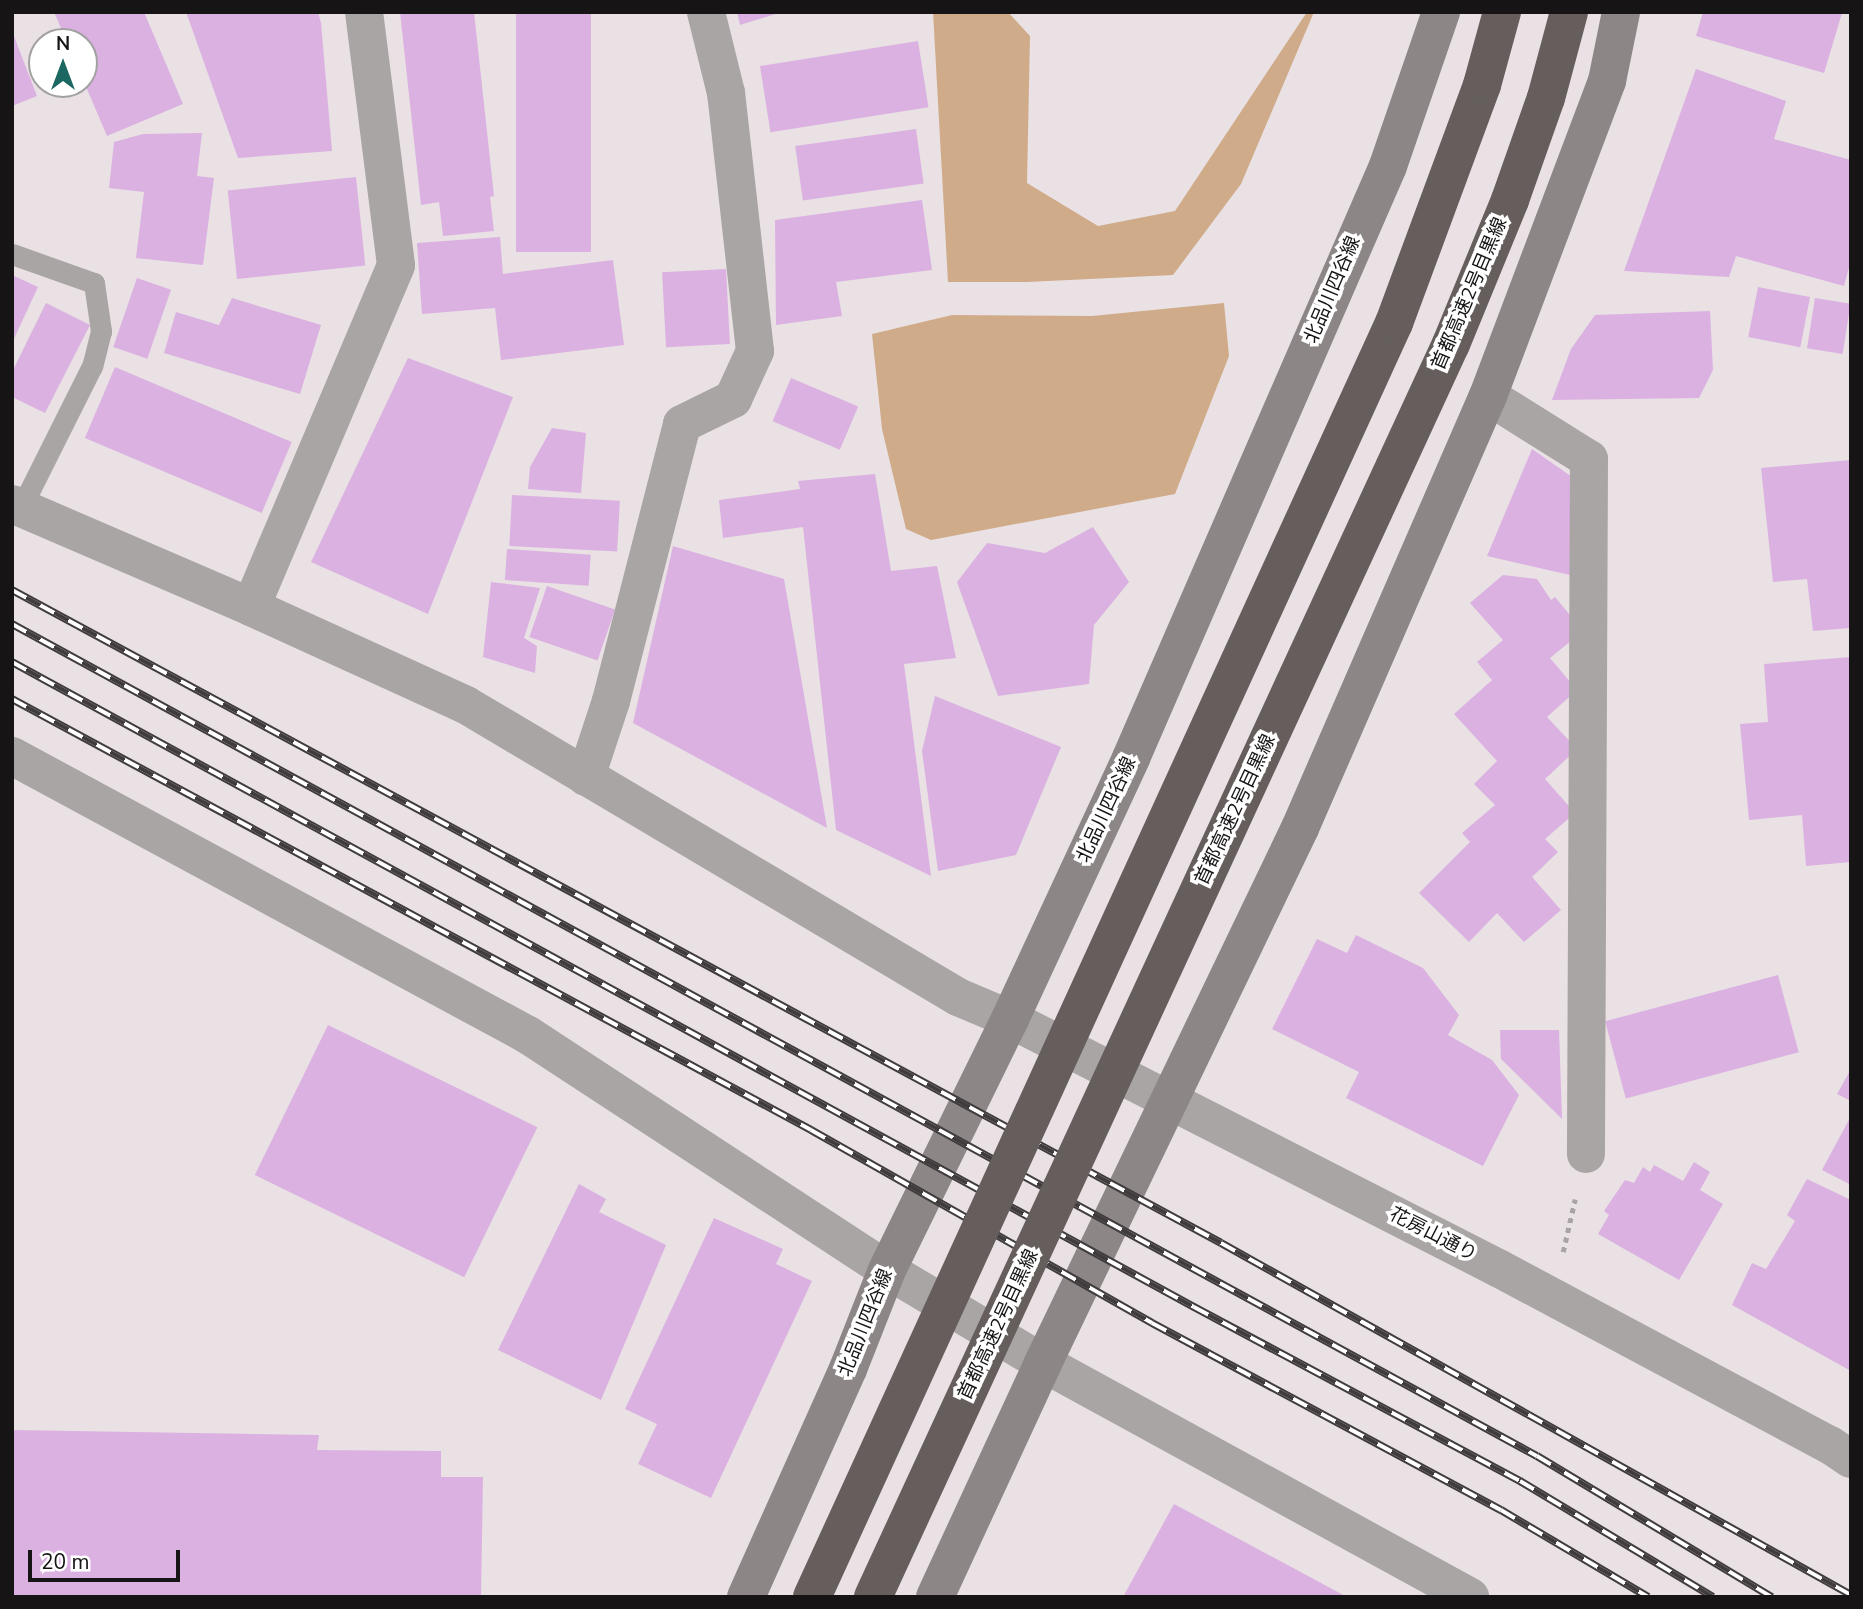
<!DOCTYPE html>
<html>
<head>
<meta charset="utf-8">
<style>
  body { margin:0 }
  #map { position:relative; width:1863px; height:1609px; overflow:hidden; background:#e9e1e4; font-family:"Nunito Sans","Noto Sans JP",sans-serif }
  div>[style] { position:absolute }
  .green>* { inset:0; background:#d0ab89 }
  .building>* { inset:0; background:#dbb1e1; transform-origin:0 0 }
  .path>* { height:4.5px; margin-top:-2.25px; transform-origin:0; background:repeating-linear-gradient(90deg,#aaa3a5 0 5px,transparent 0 10px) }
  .service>* { height:21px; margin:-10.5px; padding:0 10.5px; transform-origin:10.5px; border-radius:10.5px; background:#a9a5a4 }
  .minor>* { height:38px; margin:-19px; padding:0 19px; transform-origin:19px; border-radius:19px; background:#a9a5a4 }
  .tertiary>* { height:38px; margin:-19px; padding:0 19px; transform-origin:19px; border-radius:19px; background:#a9a5a4 }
  .secondary>* { height:38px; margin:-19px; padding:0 19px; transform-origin:19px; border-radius:19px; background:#8c8786 }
  .rail>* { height:8px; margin-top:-4px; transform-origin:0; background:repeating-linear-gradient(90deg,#fff 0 16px,#403c3d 0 32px); box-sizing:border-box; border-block:2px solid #403c3d }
  .motorway-bridge>* { height:38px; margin:-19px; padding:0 19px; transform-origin:19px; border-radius:19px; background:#655e5d }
  span { translate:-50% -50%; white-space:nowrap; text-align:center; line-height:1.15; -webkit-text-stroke:7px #fff; paint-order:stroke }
  .street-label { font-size:19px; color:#171415 }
  .frame { position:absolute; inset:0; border:14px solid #171415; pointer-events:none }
  .north { position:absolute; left:28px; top:28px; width:70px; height:70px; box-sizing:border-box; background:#fff; border:2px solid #a2a1a1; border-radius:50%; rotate:0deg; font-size:19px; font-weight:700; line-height:28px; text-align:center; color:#171415 }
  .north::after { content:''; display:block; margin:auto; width:24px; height:32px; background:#1c6761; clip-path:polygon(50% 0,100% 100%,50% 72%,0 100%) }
  .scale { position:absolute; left:28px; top:1550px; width:152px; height:32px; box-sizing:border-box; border:4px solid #171415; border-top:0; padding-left:9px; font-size:21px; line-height:24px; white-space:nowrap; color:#171415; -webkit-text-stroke:5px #fff; paint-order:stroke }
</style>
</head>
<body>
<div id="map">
  <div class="green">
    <div style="clip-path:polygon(933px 12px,1008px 12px,1030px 36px,1027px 183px,1098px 226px,1175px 211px,1307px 12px,1314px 12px,1241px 184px,1173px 275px,1027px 282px,948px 282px)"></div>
    <div style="clip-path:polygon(1224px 303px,1229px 356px,1175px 494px,931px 540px,906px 529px,882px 429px,872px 334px,952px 315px,1092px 316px)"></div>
  </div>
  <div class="building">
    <div style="clip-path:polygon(54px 12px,144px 12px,183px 104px,107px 136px,84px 82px,84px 42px,67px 42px)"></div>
    <div style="clip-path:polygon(186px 12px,318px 12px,321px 23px,332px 151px,238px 158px)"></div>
    <div style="clip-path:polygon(400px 12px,474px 12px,494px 196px,490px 197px,494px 231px,443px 236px,439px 202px,421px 205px)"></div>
    <div style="left:516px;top:12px;width:75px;height:240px"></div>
    <div style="clip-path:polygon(737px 12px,779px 12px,779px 13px,740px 25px)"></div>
    <div style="clip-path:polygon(1703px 12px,1841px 12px,1842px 13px,1824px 73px,1696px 36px)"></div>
    <div style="clip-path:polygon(12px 31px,37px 96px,12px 106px)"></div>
    <div style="left:918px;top:41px;width:67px;height:160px;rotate:81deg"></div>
    <div style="clip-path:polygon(1696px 69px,1786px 101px,1774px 139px,1851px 160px,1851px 260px,1844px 286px,1736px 256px,1729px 277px,1624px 271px)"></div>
    <div style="left:916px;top:129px;width:55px;height:122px;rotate:82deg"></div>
    <div style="clip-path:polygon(202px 133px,197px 176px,214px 178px,203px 265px,136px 258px,144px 192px,109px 188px,114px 142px,143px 134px)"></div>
    <div style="left:356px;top:177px;width:89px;height:129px;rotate:84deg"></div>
    <div style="clip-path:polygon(922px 200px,932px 270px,836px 282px,842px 316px,776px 325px,775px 220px)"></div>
    <div style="clip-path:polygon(500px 237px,503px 274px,613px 260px,624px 345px,501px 360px,495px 308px,422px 314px,417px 243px)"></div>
    <div style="left:726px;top:269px;width:75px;height:64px;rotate:87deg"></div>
    <div style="clip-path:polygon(12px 275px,38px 287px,12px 343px)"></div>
    <div style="left:137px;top:278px;width:36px;height:73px;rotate:19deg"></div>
    <div style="left:1758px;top:287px;width:53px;height:51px;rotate:11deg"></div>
    <div style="clip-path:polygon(232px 298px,321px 325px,300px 394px,164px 353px,176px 312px,219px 325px)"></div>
    <div style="left:1815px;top:298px;width:36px;height:51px;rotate:9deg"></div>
    <div style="clip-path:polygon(46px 303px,90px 325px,45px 413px,12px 397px,12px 372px)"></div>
    <div style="clip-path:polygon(1710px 311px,1713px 370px,1699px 398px,1552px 400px,1571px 349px,1595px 315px)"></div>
    <div style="clip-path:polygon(408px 358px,513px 397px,428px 614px,311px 562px)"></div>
    <div style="left:115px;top:367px;width:192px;height:77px;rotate:23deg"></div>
    <div style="left:791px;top:378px;width:73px;height:47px;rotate:23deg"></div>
    <div style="clip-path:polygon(552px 428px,586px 433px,581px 493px,528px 489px,530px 467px)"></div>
    <div style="clip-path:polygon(1532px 449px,1575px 479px,1570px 575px,1487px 556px)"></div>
    <div style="clip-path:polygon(1851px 460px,1851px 628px,1813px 631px,1807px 579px,1773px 582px,1761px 468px)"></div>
    <div style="clip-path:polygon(875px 474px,891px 571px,937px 566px,956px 658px,904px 664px,931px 876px,836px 830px,803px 527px,723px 538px,719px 500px,800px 489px,798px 481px)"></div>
    <div style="left:512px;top:495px;width:108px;height:51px;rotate:3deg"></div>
    <div style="clip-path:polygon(1093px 527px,1129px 582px,1094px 625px,1089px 684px,998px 696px,957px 582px,987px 543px,1045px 553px)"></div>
    <div style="clip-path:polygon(673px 546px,784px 579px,827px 828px,633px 723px)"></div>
    <div style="left:507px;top:549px;width:84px;height:31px;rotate:4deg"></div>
    <div style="clip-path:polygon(1503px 575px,1537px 579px,1551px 600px,1555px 597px,1583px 631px,1550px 658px,1577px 690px,1547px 717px,1577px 749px,1545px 779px,1575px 813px,1545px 839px,1558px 852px,1532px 877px,1561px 910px,1524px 942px,1497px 913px,1469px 942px,1419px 893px,1470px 842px,1462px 833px,1495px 805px,1474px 784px,1497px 761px,1454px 714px,1492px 680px,1477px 662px,1503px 640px,1470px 603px)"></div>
    <div style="clip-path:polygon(491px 582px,540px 588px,524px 638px,537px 646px,535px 673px,483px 657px)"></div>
    <div style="left:547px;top:586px;width:72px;height:54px;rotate:19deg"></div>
    <div style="clip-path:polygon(1851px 657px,1851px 862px,1806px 866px,1802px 815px,1749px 820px,1740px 724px,1768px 722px,1764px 664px)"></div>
    <div style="clip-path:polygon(935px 696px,1061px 747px,1016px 855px,938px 871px,922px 751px)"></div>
    <div style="clip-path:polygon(1356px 935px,1423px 968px,1459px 1015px,1448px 1035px,1492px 1060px,1519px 1095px,1483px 1166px,1346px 1098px,1359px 1072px,1272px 1029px,1317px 939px,1347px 953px)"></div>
    <div style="left:1778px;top:975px;width:80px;height:179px;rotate:75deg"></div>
    <div style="left:328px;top:1025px;width:233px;height:167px;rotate:26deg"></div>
    <div style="clip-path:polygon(1500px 1030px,1559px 1030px,1562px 1119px,1501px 1059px)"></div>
    <div style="clip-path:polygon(1851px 1069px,1851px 1101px,1837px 1094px)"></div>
    <div style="clip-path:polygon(1851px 1116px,1851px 1185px,1822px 1170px)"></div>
    <div style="clip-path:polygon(1694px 1162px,1710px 1172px,1700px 1190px,1723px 1204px,1679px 1280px,1598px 1234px,1609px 1215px,1604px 1211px,1625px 1180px,1634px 1183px,1643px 1167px,1650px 1172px,1654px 1165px,1683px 1181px)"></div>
    <div style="clip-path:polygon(1807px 1179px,1851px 1200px,1851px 1371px,1732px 1305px,1752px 1263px,1766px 1269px,1795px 1221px,1787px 1215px)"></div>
    <div style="clip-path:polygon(579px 1184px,606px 1199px,599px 1212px,666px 1245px,601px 1400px,498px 1350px)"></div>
    <div style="clip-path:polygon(714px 1218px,783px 1249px,776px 1264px,812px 1281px,711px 1498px,638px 1464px,657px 1424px,625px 1409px)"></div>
    <div style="clip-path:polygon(12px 1430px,319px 1435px,317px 1450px,441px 1451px,441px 1477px,483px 1477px,481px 1597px,12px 1597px)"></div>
    <div style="clip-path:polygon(1174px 1504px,1347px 1597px,1123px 1597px)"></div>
  </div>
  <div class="path">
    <div style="left:1563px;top:1252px;width:54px;rotate:-77.2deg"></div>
  </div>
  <div class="service">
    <div style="left:12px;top:254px;width:87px;rotate:19.5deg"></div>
    <div style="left:94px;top:283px;width:49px;rotate:81.7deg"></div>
    <div style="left:101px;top:331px;width:36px;rotate:104deg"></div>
    <div style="left:92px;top:366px;width:159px;rotate:116.6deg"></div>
  </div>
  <div class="minor">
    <div style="left:1488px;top:396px;width:119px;rotate:32deg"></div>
    <div style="left:1589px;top:459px;width:695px;rotate:90.25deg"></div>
    <div style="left:251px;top:607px;width:371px;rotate:-67deg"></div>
    <div style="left:396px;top:265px;width:255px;rotate:-97.2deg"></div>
    <div style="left:12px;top:756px;width:587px;rotate:28.4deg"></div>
    <div style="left:528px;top:1035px;width:429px;rotate:33.2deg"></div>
    <div style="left:887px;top:1270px;width:182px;rotate:30.8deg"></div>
    <div style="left:1043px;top:1363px;width:487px;rotate:28.7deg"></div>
    <div style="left:586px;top:777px;width:80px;rotate:-71.8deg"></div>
    <div style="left:611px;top:701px;width:286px;rotate:-75.6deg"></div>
    <div style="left:682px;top:424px;width:57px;rotate:-26.1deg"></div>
    <div style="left:733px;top:399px;width:53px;rotate:-65.4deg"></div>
    <div style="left:755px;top:351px;width:260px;rotate:-96.4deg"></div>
    <div style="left:726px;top:93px;width:83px;rotate:-103.9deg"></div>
  </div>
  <div class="tertiary">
    <div style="left:12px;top:504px;width:260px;rotate:23.3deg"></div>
    <div style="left:251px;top:607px;width:236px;rotate:24.5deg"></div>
    <div style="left:466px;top:705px;width:572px;rotate:30.69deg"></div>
    <div style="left:958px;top:997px;width:56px;rotate:22.9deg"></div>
    <div style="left:1010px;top:1019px;width:550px;rotate:27.03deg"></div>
    <div style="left:1500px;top:1269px;width:374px;rotate:28.1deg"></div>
    <div style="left:1830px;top:1445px;width:25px;rotate:34deg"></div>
  </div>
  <div class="secondary">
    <div style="left:746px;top:1597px;width:250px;rotate:-65.9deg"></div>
    <div style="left:848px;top:1369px;width:106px;rotate:-68.5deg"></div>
    <div style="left:887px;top:1270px;width:280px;rotate:-63.9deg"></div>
    <div style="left:1010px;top:1019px;width:288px;rotate:-65.1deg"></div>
    <div style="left:1131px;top:758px;width:645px;rotate:-66.53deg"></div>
    <div style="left:1388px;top:166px;width:163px;rotate:-71deg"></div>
    <div style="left:935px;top:1597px;width:258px;rotate:-65.2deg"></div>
    <div style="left:1043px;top:1363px;width:594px;rotate:-64.34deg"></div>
    <div style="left:1300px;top:828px;width:471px;rotate:-66.5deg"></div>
    <div style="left:1488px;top:396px;width:337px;rotate:-69.3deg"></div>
    <div style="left:1607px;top:81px;width:70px;rotate:-78.5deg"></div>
  </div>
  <div class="rail">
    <div style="left:12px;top:590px;width:1374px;rotate:28.37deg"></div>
    <div style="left:1221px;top:1243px;width:722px;rotate:29.19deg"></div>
    <div style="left:12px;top:624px;width:1737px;rotate:28.62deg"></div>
    <div style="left:1537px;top:1456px;width:274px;rotate:31deg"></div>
    <div style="left:12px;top:662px;width:1347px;rotate:28.62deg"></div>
    <div style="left:1194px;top:1307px;width:370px;rotate:28.1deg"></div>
    <div style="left:1520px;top:1481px;width:225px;rotate:31deg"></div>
    <div style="left:12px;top:699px;width:908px;rotate:28.34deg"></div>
    <div style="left:811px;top:1130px;width:392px;rotate:29.5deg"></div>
    <div style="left:1152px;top:1323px;width:396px;rotate:28.2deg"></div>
    <div style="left:1501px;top:1510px;width:171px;rotate:30.6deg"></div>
  </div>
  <div class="motorway-bridge">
    <div style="left:812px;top:1597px;width:1401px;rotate:-65.45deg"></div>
    <div style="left:1394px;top:323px;width:254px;rotate:-69.7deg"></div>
    <div style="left:1482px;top:85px;width:76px;rotate:-74.7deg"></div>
    <div style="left:873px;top:1597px;width:1380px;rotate:-65.24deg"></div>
    <div style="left:1451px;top:344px;width:156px;rotate:-67.7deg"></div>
    <div style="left:1510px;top:200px;width:108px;rotate:-70.6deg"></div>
    <div style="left:1546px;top:98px;width:89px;rotate:-75deg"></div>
  </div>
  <div class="street-label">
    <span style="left:1333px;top:290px;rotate:-67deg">北品川四谷線</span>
    <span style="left:1470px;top:294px;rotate:-67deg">首都高速2号目黒線</span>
    <span style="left:1107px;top:810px;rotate:-65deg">北品川四谷線</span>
    <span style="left:1236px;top:810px;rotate:-65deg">首都高速2号目黒線</span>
    <span style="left:1433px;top:1235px;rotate:27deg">花房山通り</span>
    <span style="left:866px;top:1323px;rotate:-68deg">北品川四谷線</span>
    <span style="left:999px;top:1325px;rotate:-65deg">首都高速2号目黒線</span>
  </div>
  <div class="frame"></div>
  <div class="north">N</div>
  <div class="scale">20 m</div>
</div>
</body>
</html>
